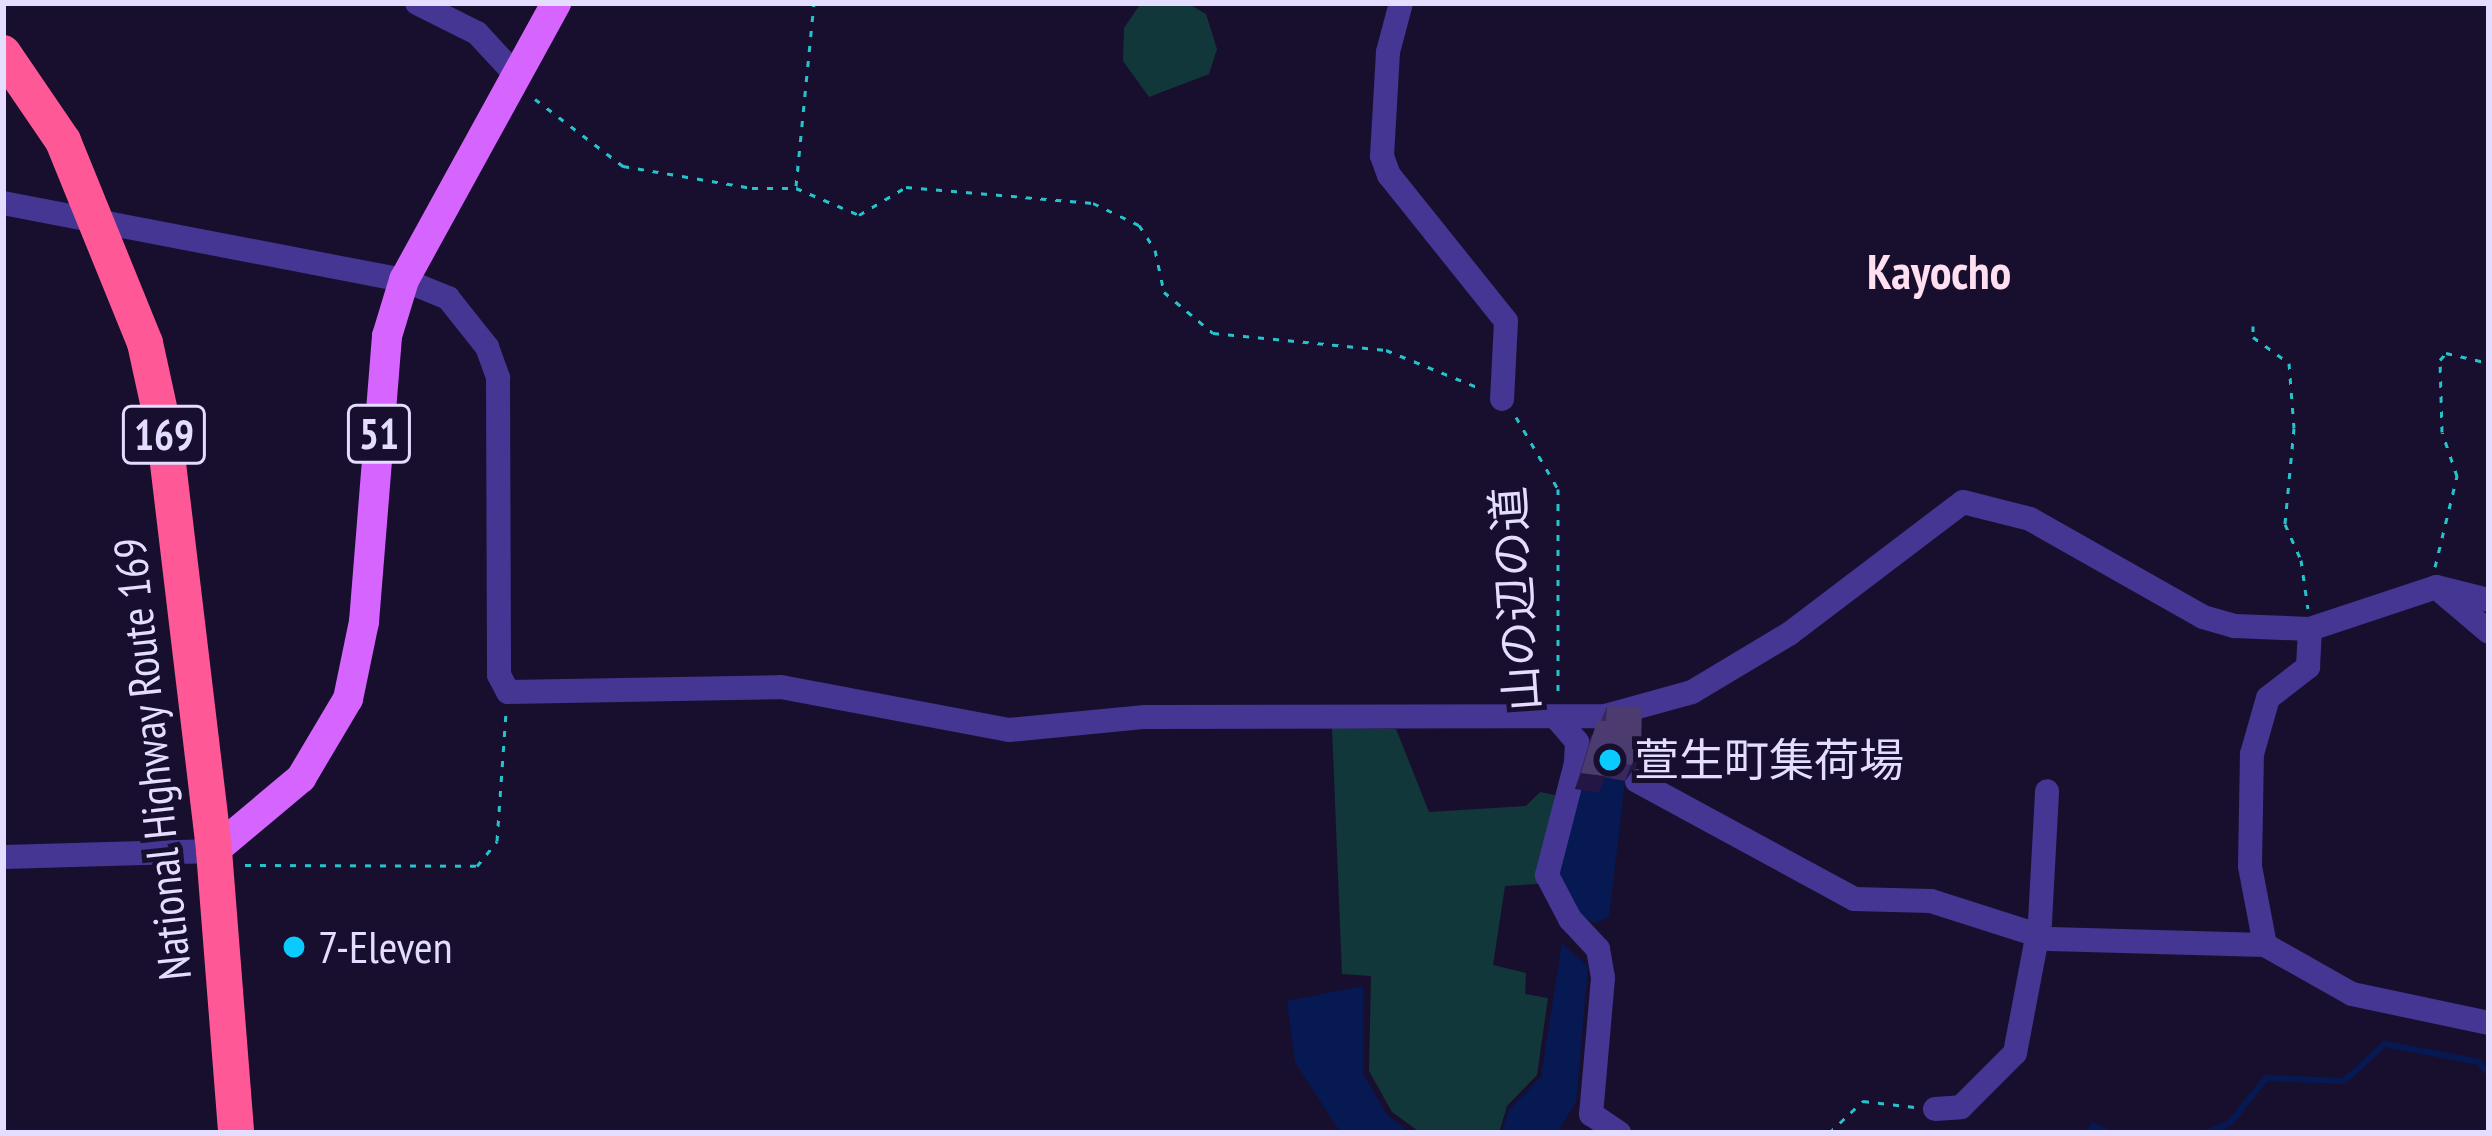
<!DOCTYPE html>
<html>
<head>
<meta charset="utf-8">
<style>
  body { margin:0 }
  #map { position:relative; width:2492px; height:1136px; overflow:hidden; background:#180f2f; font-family:"PT Sans Narrow","Noto Sans JP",sans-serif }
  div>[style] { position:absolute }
  .green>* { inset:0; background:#12373a }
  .water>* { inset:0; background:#061952 }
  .stream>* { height:6px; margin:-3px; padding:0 3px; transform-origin:3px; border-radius:3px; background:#061952 }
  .path>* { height:3px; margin-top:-1.5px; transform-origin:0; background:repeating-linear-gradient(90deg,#25c3cb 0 6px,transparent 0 15px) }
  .minor>* { height:24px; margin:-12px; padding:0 12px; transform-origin:12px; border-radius:12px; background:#443692 }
  .major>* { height:30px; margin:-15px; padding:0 15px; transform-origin:15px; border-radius:15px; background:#d664ff }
  .highway>* { height:36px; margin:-18px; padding:0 18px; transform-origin:18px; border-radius:18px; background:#ff5896 }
  .wall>* { inset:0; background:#38285e }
  .shaded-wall>* { inset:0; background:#231644 }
  .building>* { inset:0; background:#4b3b6f }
  .dots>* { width:33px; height:33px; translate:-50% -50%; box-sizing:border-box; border:6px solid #180f2f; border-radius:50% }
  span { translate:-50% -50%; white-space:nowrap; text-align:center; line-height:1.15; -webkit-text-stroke:10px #180f2f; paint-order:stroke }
  .shield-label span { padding:3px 9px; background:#180f2f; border:3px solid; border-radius:9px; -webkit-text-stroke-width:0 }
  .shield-label { font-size:42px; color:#e5ddff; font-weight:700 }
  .street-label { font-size:45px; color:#e5ddff }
  .poi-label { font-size:45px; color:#e5ddff }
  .left { translate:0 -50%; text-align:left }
  .neighbourhood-label { font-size:48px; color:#ffdff0; font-weight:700 }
  .frame { position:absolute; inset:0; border:6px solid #e5ddff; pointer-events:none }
</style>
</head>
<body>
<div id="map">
  <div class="green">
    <div style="clip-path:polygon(1141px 3px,1187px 3px,1206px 14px,1217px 49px,1209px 74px,1149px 97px,1123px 61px,1124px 28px)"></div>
    <div style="clip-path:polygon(1332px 728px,1396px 729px,1429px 812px,1526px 806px,1540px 792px,1555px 795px,1538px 884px,1505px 886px,1493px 965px,1526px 973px,1525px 994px,1548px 998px,1537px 1075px,1507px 1106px,1499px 1133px,1421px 1133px,1392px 1112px,1369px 1071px,1371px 976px,1342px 974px)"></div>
  </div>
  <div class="water">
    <div style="clip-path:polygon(1600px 776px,1625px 781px,1609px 917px,1595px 923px,1574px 913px,1552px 874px,1575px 789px)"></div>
    <div style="clip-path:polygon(1562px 943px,1588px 967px,1576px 1102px,1557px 1133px,1501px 1133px,1509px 1110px,1541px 1077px)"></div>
    <div style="clip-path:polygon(1363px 986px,1363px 1074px,1387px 1115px,1411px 1133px,1341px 1133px,1295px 1062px,1287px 1001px)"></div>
  </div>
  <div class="stream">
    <div style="left:2088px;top:1133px;width:9px;rotate:-54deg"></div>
    <div style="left:2093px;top:1126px;width:20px;rotate:20deg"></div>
    <div style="left:2206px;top:1133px;width:26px;rotate:-23deg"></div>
    <div style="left:2230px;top:1123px;width:58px;rotate:-51.3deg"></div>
    <div style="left:2266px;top:1078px;width:78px;rotate:2.2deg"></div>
    <div style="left:2344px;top:1081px;width:55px;rotate:-42.1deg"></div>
    <div style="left:2385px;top:1044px;width:96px;rotate:10.8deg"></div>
    <div style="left:2479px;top:1062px;width:16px;rotate:52deg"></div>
  </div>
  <div class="path">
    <div style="left:535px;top:99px;width:111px;rotate:37.3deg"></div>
    <div style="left:623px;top:166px;width:131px;rotate:9.7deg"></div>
    <div style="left:752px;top:188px;width:44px"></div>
    <div style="left:796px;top:188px;width:69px;rotate:23.2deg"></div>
    <div style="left:859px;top:215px;width:55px;rotate:-30.8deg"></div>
    <div style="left:906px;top:187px;width:188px;rotate:4.9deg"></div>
    <div style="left:1093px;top:203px;width:51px;rotate:25.6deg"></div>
    <div style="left:1139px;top:225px;width:30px;rotate:57deg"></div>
    <div style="left:1155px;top:250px;width:43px;rotate:77.9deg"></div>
    <div style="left:1164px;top:292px;width:64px;rotate:39.9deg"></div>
    <div style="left:1213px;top:333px;width:174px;rotate:5.6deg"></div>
    <div style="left:1386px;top:350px;width:104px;rotate:22.1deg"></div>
    <div style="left:796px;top:186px;width:184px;rotate:-84.4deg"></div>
    <div style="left:2253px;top:326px;width:11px;rotate:90deg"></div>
    <div style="left:2253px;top:337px;width:44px;rotate:35.8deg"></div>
    <div style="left:2289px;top:363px;width:65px;rotate:85.6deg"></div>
    <div style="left:2294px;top:428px;width:96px;rotate:95.4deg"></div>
    <div style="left:2285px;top:524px;width:39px;rotate:66deg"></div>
    <div style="left:2301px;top:560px;width:49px;rotate:81.9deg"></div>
    <div style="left:1516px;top:417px;width:83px;rotate:59.7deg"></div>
    <div style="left:1558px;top:489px;width:206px;rotate:90deg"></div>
    <div style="left:2435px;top:567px;width:94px;rotate:-76.4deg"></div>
    <div style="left:2457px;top:476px;width:46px;rotate:-108.8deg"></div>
    <div style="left:2442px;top:432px;width:72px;rotate:-91.6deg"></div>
    <div style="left:2440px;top:360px;width:9px;rotate:-49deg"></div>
    <div style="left:2446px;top:353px;width:44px;rotate:13.1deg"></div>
    <div style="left:245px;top:865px;width:232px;rotate:0.2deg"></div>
    <div style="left:477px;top:866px;width:32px;rotate:-51deg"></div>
    <div style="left:497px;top:841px;width:130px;rotate:-86deg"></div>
    <div style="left:1829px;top:1133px;width:47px;rotate:-43.3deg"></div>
    <div style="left:1863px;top:1101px;width:52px;rotate:6.6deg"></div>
  </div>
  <div class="minor">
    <div style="left:417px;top:3px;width:67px;rotate:26.6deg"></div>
    <div style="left:477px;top:33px;width:54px;rotate:47.2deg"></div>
    <div style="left:1401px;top:3px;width:51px;rotate:104.9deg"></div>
    <div style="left:1388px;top:52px;width:104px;rotate:93.3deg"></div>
    <div style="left:1382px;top:156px;width:20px;rotate:70deg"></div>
    <div style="left:1389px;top:175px;width:187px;rotate:51.3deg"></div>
    <div style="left:1506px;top:321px;width:78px;rotate:92.9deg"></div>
    <div style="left:3px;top:203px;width:408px;rotate:10.9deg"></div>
    <div style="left:404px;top:280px;width:48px;rotate:22.2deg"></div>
    <div style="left:448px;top:298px;width:63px;rotate:51.5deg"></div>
    <div style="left:487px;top:347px;width:33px;rotate:70deg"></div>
    <div style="left:498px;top:378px;width:297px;rotate:89.8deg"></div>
    <div style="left:499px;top:675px;width:19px;rotate:62deg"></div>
    <div style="left:508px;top:692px;width:273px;rotate:-1deg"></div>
    <div style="left:781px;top:687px;width:232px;rotate:10.7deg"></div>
    <div style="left:1009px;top:730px;width:137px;rotate:-5.5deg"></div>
    <div style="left:1145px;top:717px;width:460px;rotate:-0.1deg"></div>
    <div style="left:1605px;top:716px;width:90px;rotate:-15.4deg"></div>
    <div style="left:1692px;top:692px;width:113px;rotate:-30.9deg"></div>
    <div style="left:1789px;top:634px;width:218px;rotate:-37.2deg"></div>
    <div style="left:1963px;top:502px;width:69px;rotate:14.2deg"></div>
    <div style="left:2030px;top:519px;width:199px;rotate:29.5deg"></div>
    <div style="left:2203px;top:617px;width:33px;rotate:16deg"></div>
    <div style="left:2235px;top:626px;width:75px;rotate:2.3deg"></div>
    <div style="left:2310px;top:629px;width:133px;rotate:-18.4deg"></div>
    <div style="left:2436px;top:587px;width:55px;rotate:13.8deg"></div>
    <div style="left:2443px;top:593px;width:60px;rotate:40.3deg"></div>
    <div style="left:1559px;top:721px;width:28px;rotate:49deg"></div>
    <div style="left:1577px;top:742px;width:21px;rotate:93deg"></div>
    <div style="left:1576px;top:763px;width:116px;rotate:104.5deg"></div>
    <div style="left:1547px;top:875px;width:50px;rotate:62.4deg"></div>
    <div style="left:1570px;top:919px;width:41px;rotate:47deg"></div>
    <div style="left:1598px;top:949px;width:29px;rotate:80deg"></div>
    <div style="left:1603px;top:978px;width:137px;rotate:95deg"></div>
    <div style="left:1591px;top:1114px;width:34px;rotate:34deg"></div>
    <div style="left:1637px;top:781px;width:247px;rotate:28.5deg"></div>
    <div style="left:1854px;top:899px;width:77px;rotate:1.5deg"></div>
    <div style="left:1931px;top:901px;width:125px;rotate:17.7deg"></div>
    <div style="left:2050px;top:939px;width:215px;rotate:1.6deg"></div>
    <div style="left:2265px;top:945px;width:100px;rotate:29.4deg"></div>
    <div style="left:2352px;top:994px;width:140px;rotate:12deg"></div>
    <div style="left:3px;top:857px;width:211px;rotate:-1.6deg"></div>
    <div style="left:2265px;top:945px;width:80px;rotate:-100.8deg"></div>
    <div style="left:2250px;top:866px;width:112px;rotate:-89deg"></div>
    <div style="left:2252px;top:754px;width:58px;rotate:-74.1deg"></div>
    <div style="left:2268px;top:698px;width:51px;rotate:-37.8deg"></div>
    <div style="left:2308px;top:667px;width:38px;rotate:-87deg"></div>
    <div style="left:1935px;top:1109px;width:26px;rotate:-4deg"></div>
    <div style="left:1961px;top:1107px;width:76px;rotate:-45deg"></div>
    <div style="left:2015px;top:1053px;width:133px;rotate:-79.2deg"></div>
    <div style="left:2040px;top:922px;width:131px;rotate:-86.9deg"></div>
  </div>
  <div class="major">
    <div style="left:214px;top:851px;width:114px;rotate:-40deg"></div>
    <div style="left:301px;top:778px;width:92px;rotate:-59.3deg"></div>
    <div style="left:348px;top:699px;width:79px;rotate:-78.3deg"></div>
    <div style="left:364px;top:622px;width:287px;rotate:-85.4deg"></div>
    <div style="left:387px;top:336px;width:59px;rotate:-73.1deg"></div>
    <div style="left:404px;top:280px;width:316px;rotate:-61.2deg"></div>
  </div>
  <div class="highway">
    <div style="left:3px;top:53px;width:107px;rotate:55.7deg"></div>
    <div style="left:63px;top:141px;width:218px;rotate:67.9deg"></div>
    <div style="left:145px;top:343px;width:89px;rotate:77.7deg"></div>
    <div style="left:164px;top:430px;width:424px;rotate:83.2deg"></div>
    <div style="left:214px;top:851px;width:283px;rotate:85.5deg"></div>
  </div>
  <div class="wall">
    <div style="clip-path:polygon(1607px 706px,1641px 752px,1635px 768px,1625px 781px,1604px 777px,1599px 792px,1575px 789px,1591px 737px,1601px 721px)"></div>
  </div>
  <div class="shaded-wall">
    <div style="clip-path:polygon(1641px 752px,1635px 768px,1625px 781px,1631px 765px)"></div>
    <div style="clip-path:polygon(1581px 773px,1605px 776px,1599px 792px,1575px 789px)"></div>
  </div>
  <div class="building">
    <div style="clip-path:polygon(1607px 706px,1642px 707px,1641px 752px,1631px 765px,1606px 760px,1605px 776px,1581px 773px,1597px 721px,1606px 721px)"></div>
  </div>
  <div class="dots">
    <div style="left:1610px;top:760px;background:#09cbff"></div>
    <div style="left:294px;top:947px;background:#09cbff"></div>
  </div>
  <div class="shield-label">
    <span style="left:379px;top:434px">51</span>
    <span style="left:164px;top:435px">169</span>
  </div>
  <div class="street-label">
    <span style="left:1515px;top:599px;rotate:-94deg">山の辺の道</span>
    <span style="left:152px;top:759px;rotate:-96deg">National Highway Route 169</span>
  </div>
  <div class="poi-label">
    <span class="left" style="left:1634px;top:760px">萱生町集荷場</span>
    <span class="left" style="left:318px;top:947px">7-Eleven</span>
  </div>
  <div class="neighbourhood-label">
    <span style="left:1939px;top:272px">Kayocho</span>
  </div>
  <div class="frame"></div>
</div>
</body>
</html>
